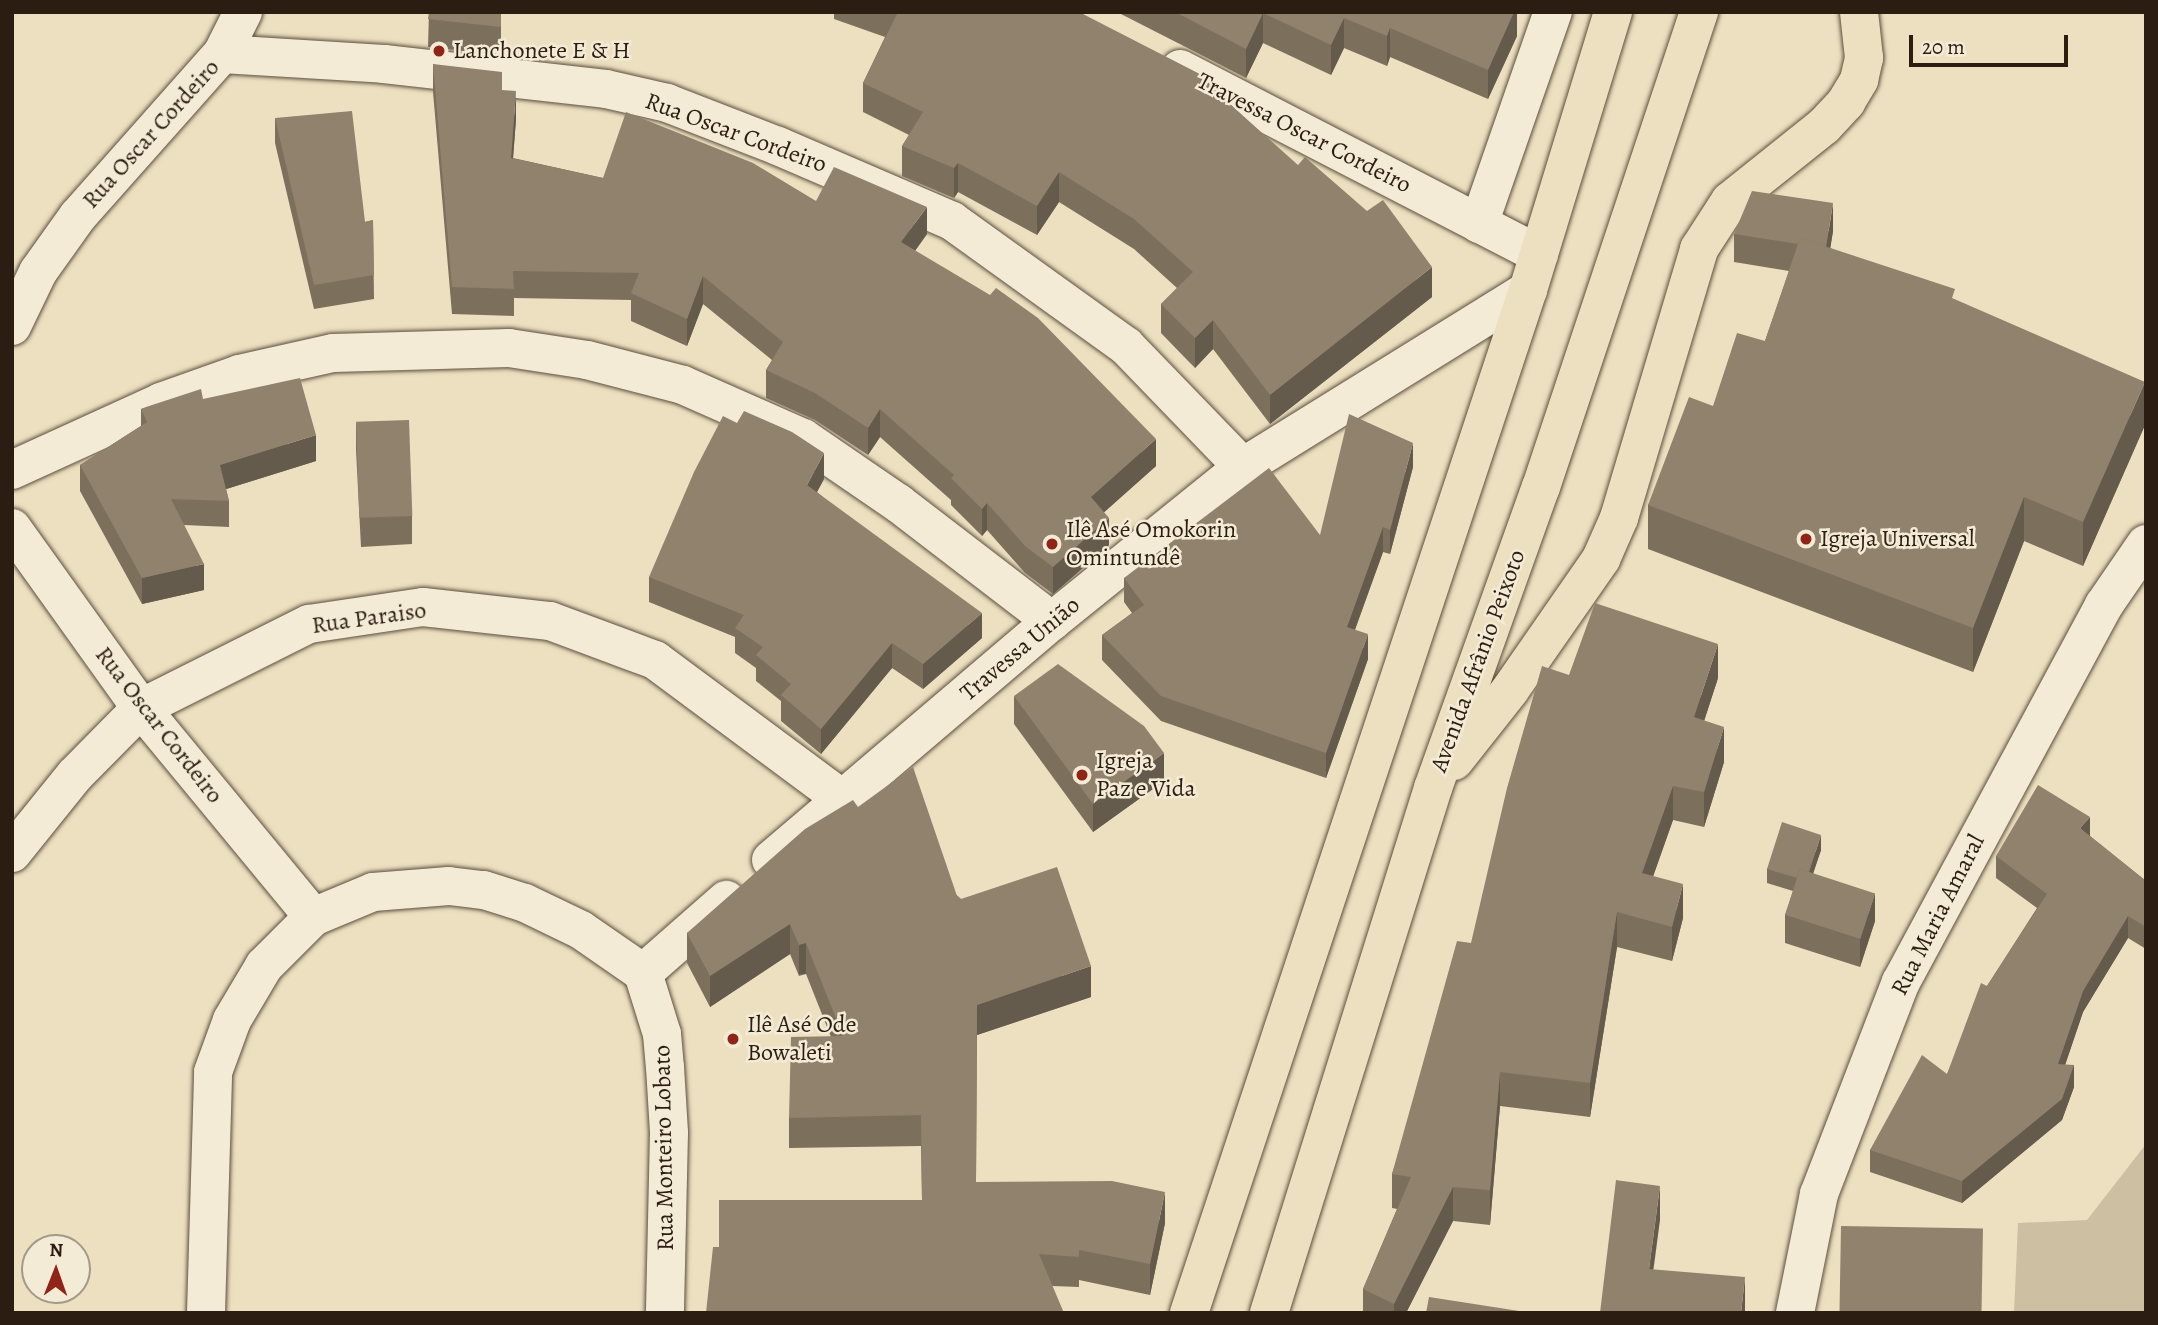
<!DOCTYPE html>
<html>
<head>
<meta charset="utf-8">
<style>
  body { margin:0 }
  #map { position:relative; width:2158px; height:1325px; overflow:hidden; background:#ede0c0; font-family:Alegreya,serif }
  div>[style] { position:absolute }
  .green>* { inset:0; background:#ccbfa2 }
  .roads { filter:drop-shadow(0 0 2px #5c4e3e) drop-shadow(0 0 2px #5c4e3e) }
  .street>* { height:38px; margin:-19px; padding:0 19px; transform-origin:19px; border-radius:19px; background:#f3ebd6 }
  .primary>* { height:38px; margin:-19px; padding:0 19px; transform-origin:19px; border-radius:19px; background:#ede0c0 }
  .wall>* { inset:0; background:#7c705d }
  .shaded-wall>* { inset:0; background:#655b4c; transform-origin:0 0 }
  .building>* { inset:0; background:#90826c; transform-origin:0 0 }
  .dots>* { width:19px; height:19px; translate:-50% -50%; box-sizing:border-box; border:4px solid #f3ebd6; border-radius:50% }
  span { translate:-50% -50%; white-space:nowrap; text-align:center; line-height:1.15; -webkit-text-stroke:5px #f3ebd6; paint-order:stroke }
  .poi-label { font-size:24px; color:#2c1d12 }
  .left { translate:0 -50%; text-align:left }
  .street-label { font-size:24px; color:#2c1d12 }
  .frame { position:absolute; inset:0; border:14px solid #2c1d12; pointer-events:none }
  .north { position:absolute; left:21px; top:1234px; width:70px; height:70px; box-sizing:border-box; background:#f3ebd6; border:2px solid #a39988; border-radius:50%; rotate:1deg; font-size:19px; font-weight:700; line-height:28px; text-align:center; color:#2c1d12 }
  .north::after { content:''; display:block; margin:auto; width:24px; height:32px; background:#8f2418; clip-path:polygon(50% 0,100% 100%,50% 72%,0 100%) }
  .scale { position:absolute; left:1909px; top:35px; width:159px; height:32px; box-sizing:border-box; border:4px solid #2c1d12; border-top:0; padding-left:9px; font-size:21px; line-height:24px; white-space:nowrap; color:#2c1d12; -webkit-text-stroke:5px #f3ebd6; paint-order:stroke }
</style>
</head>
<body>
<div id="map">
  <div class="green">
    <div style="clip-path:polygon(2146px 1144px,2146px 1313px,2014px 1313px,2018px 1223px,2087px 1220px)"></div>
  </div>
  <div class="roads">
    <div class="street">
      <div style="left:222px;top:54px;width:162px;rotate:3.5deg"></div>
      <div style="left:384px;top:64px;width:223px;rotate:6.4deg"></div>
      <div style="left:606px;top:89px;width:63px;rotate:12.9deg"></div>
      <div style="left:667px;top:103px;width:119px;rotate:21.2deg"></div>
      <div style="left:778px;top:146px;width:189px;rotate:23.3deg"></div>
      <div style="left:952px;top:221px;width:214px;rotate:35.7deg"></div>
      <div style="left:1126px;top:346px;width:168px;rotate:46deg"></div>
      <div style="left:1180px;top:69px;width:404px;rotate:27.3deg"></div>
      <div style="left:1479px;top:224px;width:225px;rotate:-70.8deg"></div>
      <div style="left:12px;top:326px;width:60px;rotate:-64.3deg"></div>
      <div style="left:38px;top:272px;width:69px;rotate:-54.5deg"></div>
      <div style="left:78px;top:216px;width:217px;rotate:-48.4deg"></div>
      <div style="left:222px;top:54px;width:47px;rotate:-63.4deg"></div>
      <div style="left:12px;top:470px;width:164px;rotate:-24.5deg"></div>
      <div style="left:161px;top:402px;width:83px;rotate:-19.7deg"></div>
      <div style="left:239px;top:374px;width:96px;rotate:-12.6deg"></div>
      <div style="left:333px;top:353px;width:176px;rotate:-1.6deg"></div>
      <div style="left:509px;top:348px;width:79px;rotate:8.7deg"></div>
      <div style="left:587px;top:360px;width:99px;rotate:14.6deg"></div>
      <div style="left:683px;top:385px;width:131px;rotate:23.8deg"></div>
      <div style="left:803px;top:438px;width:115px;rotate:34.4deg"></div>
      <div style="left:898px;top:503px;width:194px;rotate:37.5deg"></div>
      <div style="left:12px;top:528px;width:221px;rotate:54.4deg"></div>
      <div style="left:141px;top:708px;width:271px;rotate:50.5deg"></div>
      <div style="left:12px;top:853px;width:100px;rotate:-51.1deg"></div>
      <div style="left:75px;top:775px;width:94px;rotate:-45.4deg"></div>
      <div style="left:141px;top:708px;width:188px;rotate:-26.6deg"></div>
      <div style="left:309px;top:624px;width:115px;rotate:-8.5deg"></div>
      <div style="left:423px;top:607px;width:128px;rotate:6.3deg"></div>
      <div style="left:550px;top:621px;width:112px;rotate:20.4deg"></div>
      <div style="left:655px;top:660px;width:232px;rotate:36.6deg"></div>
      <div style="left:771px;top:860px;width:369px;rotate:-40.4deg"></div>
      <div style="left:1052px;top:621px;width:245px;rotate:-38.9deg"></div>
      <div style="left:1243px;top:467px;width:335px;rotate:-31.8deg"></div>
      <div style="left:643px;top:973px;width:111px;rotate:-41.3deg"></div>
      <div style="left:206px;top:1313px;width:241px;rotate:-88.3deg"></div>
      <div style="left:213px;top:1072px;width:55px;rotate:-69.9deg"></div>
      <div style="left:232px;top:1020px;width:63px;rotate:-59.3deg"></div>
      <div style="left:264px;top:966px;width:69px;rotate:-45deg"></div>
      <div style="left:313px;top:917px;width:65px;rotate:-22.6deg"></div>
      <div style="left:373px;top:892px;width:76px;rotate:-4.5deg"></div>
      <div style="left:449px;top:886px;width:35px;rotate:7deg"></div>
      <div style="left:484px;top:890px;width:43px;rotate:17.6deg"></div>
      <div style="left:525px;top:903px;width:62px;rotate:25.7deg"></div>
      <div style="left:581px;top:930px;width:75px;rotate:34.7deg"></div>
      <div style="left:643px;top:973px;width:64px;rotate:72.7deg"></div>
      <div style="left:662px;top:1034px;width:33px;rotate:85deg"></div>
      <div style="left:665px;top:1067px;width:66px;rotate:86.5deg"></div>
      <div style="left:669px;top:1133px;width:180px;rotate:91.3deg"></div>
      <div style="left:1795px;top:1313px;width:121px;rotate:-78.6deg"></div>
      <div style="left:1819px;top:1194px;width:227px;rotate:-68.9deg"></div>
      <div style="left:1901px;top:982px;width:428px;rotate:-61.7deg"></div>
      <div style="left:2104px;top:605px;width:74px;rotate:-55.5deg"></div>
    </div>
    <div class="primary">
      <div style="left:1454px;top:761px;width:90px;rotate:-51.7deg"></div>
      <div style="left:1510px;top:690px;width:160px;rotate:-55.2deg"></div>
      <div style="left:1601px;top:559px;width:45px;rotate:-66.3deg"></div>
      <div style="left:1619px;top:518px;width:281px;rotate:-73.4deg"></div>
      <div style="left:1699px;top:249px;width:57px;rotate:-57.1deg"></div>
      <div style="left:1730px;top:201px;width:120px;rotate:-38.6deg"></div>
      <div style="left:1824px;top:126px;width:33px;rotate:-47deg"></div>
      <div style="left:1846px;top:102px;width:26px;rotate:-59deg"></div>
      <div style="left:1859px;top:80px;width:23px;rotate:-77deg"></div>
      <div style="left:1864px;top:58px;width:46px;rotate:-96.2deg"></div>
      <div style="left:1189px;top:1313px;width:1078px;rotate:-71.67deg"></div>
      <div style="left:1528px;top:290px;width:291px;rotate:-73deg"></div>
      <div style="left:1269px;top:1313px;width:550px;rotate:-72.65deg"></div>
      <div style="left:1433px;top:788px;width:320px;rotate:-70.3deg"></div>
      <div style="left:1541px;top:487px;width:501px;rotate:-71.6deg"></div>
    </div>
  </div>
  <div class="wall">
    <div style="clip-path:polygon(429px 12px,501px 12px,501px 55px,428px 47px)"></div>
    <div style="clip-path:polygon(834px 12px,1079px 12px,1227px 101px,1432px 297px,1270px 424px,1213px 349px,1195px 368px,1161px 333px,1161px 304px,1177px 288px,1134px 249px,1059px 202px,1037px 235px,958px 192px,954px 198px,902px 176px,902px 146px,909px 135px,863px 112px,863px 83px,885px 37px,834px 19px)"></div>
    <div style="clip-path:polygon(1117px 12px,1517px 12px,1517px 36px,1488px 99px,1390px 57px,1387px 66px,1344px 48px,1331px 75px,1263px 43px,1246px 78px)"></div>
    <div style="clip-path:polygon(433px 64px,502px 90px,516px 119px,513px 158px,603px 178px,816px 201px,927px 234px,915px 251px,1156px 466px,1104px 512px,1109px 545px,1053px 594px,1025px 573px,987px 530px,982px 536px,951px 505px,951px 500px,880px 437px,868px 455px,815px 420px,766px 398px,766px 370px,772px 360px,703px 304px,687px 346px,631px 321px,631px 300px,514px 298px,514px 316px,452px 314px,433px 92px)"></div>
    <div style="clip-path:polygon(275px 118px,365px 222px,373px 220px,374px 299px,314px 309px,275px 143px)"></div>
    <div style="clip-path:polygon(1833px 231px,1830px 248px,1955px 300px,2145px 425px,2083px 566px,2024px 541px,1973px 672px,1648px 549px,1648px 505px,1713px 406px,1765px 341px,1789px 271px,1734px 262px,1734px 234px)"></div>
    <div style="clip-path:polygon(203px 399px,316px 461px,226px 489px,229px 501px,229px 527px,184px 525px,204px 590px,142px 604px,80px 491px,80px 465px,141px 426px,141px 409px)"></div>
    <div style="clip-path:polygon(356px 422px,412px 516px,412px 544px,361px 547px,356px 450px)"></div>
    <div style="clip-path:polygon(1413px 467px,1390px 554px,1383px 552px,1355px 630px,1368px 659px,1326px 778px,1161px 721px,1102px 660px,1102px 635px,1132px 613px,1124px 602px,1124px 578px,1320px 535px)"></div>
    <div style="clip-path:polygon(824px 479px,817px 492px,982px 638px,923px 689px,892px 668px,821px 754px,781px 721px,781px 701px,756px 681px,756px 668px,735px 653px,735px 637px,649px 602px,649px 577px)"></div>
    <div style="clip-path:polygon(1718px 678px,1704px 721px,1724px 762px,1704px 827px,1673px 820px,1653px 876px,1683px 918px,1672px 961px,1617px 947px,1590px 1117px,1500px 1106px,1490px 1225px,1453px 1221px,1406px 1313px,1363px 1313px,1363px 1289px,1397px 1209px,1392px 1208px,1392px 1174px,1471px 943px)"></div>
    <div style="clip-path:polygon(1014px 696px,1164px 781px,1093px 832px,1014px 724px)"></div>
    <div style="clip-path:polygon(858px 807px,961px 899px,1091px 997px,977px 1035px,976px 1182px,1165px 1223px,1150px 1295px,1079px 1280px,1079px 1287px,1052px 1286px,719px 1247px,922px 1200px,921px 1146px,789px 1148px,789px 1118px,831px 1037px,806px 974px,799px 976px,790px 954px,710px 1007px,687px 963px,687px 933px)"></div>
    <div style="clip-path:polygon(2090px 836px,2146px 881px,2146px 949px,2128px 938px,2083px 1012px,2065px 1065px,2074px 1087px,2062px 1120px,1962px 1203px,1870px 1172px,1870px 1150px,1947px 1074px,1987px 986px,2037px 908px,1996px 878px,1996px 856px)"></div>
    <div style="clip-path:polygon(1821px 850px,1813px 873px,1875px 921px,1860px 967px,1785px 943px,1785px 915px,1793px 891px,1767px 883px,1767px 869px)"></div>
  </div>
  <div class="shaded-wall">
    <div style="clip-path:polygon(1514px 12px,1517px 12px,1517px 36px,1488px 99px,1488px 70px)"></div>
    <div style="clip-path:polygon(1263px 13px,1263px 43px,1246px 78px,1246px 49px)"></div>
    <div style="clip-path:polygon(1344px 18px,1344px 48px,1331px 75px,1331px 45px)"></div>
    <div style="clip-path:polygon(1390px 28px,1390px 57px,1387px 66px,1387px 36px)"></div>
    <div style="clip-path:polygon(1227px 88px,1227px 118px,1222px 97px)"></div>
    <div style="clip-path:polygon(516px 91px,516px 119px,511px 185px,511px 158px)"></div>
    <div style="clip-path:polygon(958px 163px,958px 192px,954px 198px,954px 168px)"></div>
    <div style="clip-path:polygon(1059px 172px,1059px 202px,1037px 235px,1037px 206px)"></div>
    <div style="clip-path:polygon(1833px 203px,1833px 231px,1826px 276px,1826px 248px)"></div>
    <div style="clip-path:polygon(927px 207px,927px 234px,901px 270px,901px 242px)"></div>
    <div style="clip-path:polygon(1432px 267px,1432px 297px,1270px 424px,1270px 395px)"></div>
    <div style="clip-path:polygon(703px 276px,703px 304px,687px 346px,687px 319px)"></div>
    <div style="clip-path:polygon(1213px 320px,1213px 349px,1195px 368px,1195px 338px)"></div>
    <div style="clip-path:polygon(2145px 382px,2145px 425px,2083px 566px,2083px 522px)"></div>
    <div style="clip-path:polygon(880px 409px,880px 437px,868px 455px,868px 428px)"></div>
    <div style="clip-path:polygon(316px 435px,316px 461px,220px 491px,220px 465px)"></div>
    <div style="clip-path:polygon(1156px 439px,1156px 466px,1091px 524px,1091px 497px)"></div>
    <div style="clip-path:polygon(1413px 443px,1413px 467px,1390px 554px,1390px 530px)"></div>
    <div style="clip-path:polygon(824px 453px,824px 479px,807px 510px,807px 485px)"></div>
    <div style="clip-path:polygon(2024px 497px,2024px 541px,1973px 672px,1973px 628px)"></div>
    <div style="clip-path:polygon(987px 503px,987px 530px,982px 536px,982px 509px)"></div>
    <div style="clip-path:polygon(1109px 518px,1109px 545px,1053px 594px,1053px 567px)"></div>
    <div style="clip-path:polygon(1383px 527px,1383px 552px,1347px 651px,1347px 627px)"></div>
    <div style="clip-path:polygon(204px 564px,204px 590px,142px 604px,142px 578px)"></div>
    <div style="clip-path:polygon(982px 613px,982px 638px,923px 689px,923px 664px)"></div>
    <div style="clip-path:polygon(1368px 634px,1368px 659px,1326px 778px,1326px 753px)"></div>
    <div style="clip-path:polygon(892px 643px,892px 668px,821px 754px,821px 729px)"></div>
    <div style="clip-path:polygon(1718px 644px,1718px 678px,1694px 752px,1694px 717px)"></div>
    <div style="clip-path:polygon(1724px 727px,1724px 762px,1704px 827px,1704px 792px)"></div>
    <div style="clip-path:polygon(1164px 753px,1164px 781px,1093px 832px,1093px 804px)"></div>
    <div style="clip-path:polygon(1673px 786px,1673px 820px,1642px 908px,1642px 873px)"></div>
    <div style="clip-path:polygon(2090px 817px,2090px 839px,2080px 828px)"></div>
    <div style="clip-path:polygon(1821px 835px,1821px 850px,1806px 895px,1806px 881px)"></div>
    <div style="clip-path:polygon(1683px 884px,1683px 918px,1672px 961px,1672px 927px)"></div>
    <div style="clip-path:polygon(1875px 893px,1875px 921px,1860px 967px,1860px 939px)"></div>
    <div style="clip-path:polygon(1617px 912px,1617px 947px,1590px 1117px,1590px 1083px)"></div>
    <div style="clip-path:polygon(2128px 916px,2128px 938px,2083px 1012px,2058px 1086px,2058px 1064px,2083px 991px)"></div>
    <div style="clip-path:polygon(790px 924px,790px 954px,710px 1007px,710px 976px)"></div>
    <div style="left:806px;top:943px;width:31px;height:7px;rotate:90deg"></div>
    <div style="clip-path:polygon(1091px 966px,1091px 997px,977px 1035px,977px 1005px)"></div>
    <div style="clip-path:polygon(2074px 1065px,2074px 1087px,2062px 1120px,1962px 1203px,1962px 1181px)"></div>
    <div style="clip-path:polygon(1500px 1072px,1500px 1106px,1490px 1225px,1490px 1190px)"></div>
    <div style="clip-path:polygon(1660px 1186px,1660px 1220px,1649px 1303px,1649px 1269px)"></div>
    <div style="clip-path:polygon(1453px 1187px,1453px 1221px,1406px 1313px,1394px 1313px,1394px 1304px)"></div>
    <div style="clip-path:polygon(1165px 1192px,1165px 1223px,1150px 1295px,1150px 1264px)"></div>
    <div style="clip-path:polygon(1745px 1277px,1745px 1313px,1741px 1313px)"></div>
  </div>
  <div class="building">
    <div style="clip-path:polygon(429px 12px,501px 12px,501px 27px,428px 19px)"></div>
    <div style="clip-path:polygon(898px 12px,1079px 12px,1227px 88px,1222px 97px,1298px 165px,1305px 157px,1367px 211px,1383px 200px,1432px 267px,1270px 395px,1213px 320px,1195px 338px,1161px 304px,1193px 272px,1134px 219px,1059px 172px,1037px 206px,958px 163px,954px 168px,902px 146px,923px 112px,863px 83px)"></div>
    <div style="clip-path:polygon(1175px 12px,1514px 12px,1488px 70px,1390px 28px,1387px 36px,1344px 18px,1331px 45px,1263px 13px,1246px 49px)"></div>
    <div style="clip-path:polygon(433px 64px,502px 72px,502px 90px,516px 91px,511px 158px,603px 178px,626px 112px,753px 163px,816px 201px,834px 167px,927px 207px,901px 242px,990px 295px,996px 288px,1038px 318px,1156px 439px,1091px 497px,1109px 518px,1053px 567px,1025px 546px,987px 503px,982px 509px,951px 478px,954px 475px,880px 409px,868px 428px,815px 393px,766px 370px,783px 342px,703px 276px,687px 319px,631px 293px,639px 273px,513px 271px,514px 289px,452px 287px)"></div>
    <div style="clip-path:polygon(352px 111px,365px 222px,373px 220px,374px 275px,314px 285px,275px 118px)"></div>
    <div style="clip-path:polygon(1752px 191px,1833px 203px,1826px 247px,1800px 238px,1798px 244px,1734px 234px)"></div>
    <div style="clip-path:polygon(1800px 238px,1955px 289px,1952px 298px,2145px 382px,2083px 522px,2024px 497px,1973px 628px,1648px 505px,1689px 397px,1713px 406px,1737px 333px,1765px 341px)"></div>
    <div style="clip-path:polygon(300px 378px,316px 435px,220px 465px,229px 501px,171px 499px,204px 564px,142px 578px,80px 465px,147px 422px,141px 409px,146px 407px,201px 389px,203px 399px)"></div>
    <div style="clip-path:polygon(744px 411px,792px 432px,824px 453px,807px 485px,982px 613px,923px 664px,892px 643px,821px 729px,781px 695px,791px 684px,756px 655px,763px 647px,735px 628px,744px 615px,649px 577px,694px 472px,723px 416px,737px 423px)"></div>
    <div style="clip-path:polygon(1349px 414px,1413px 443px,1390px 530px,1383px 527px,1347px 627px,1368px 634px,1326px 753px,1161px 696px,1102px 635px,1144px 605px,1124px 578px,1269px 468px,1320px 535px)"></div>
    <div style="left:409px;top:420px;width:96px;height:53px;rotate:88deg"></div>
    <div style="clip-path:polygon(1595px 603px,1718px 644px,1694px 717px,1724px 727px,1704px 792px,1673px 786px,1642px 873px,1683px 884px,1672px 927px,1617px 912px,1590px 1083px,1500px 1072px,1490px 1190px,1453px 1187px,1394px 1304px,1363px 1289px,1411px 1177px,1392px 1174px,1457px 941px,1471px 943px,1507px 788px,1542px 666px,1569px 675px)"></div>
    <div style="clip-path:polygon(1058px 664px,1144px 726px,1164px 753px,1093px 804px,1014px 696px)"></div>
    <div style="clip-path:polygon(913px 767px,957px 896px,961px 899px,1057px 867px,1091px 966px,977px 1005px,976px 1182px,1112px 1181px,1165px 1192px,1150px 1264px,1079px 1250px,1079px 1257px,1039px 1254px,1064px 1313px,706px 1313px,713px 1247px,719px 1247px,719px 1200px,922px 1200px,921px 1115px,789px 1118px,791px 1037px,843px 1036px,806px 943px,799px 945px,790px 924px,710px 976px,687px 933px,805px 829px,853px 800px,858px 807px)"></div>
    <div style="clip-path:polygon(2038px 785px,2090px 817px,2080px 828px,2146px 881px,2146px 927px,2128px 916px,2083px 991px,2058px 1064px,2074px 1065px,2062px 1099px,1962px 1181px,1870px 1150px,1922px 1055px,1947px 1074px,1981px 983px,1987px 986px,2047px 894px,1996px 856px)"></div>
    <div style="clip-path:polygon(1782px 822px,1821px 835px,1809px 872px,1800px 869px,1797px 878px,1767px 869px)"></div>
    <div style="left:1800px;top:869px;width:79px;height:48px;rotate:18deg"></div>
    <div style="clip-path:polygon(1616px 1180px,1660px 1186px,1649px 1269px,1745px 1277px,1741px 1313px,1600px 1313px)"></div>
    <div style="left:1841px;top:1226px;width:142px;height:87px;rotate:1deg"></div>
    <div style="clip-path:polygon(1429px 1297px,1532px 1313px,1426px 1313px)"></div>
  </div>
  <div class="dots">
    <div style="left:439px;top:51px;background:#8f2418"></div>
    <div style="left:1806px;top:539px;background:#8f2418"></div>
    <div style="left:1052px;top:544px;background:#8f2418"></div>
    <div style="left:1082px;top:775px;background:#8f2418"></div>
    <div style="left:733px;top:1039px;background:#8f2418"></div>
  </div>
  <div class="poi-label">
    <span class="left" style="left:453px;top:51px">Lanchonete E &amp; H</span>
    <span class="left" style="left:1066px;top:544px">Ilê Asé Omokorin<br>Omintundê</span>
    <span class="left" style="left:1820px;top:539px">Igreja Universal</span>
    <span class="left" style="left:1096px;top:775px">Igreja<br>Paz e Vida</span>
    <span class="left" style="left:747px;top:1039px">Ilê Asé Ode<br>Bowaleti</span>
  </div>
  <div class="street-label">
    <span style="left:736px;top:133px;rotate:20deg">Rua Oscar Cordeiro</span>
    <span style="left:1304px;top:133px;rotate:27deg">Travessa Oscar Cordeiro</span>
    <span style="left:151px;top:134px;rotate:-48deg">Rua Oscar Cordeiro</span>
    <span style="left:369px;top:618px;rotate:-8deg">Rua Paraiso</span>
    <span style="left:1020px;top:649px;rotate:-40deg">Travessa União</span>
    <span style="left:1478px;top:661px;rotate:-70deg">Avenida Afrânio Peixoto</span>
    <span style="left:159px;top:725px;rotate:52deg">Rua Oscar Cordeiro</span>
    <span style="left:1938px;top:915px;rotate:-63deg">Rua Maria Amaral</span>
    <span style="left:664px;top:1148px;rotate:-91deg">Rua Monteiro Lobato</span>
  </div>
  <div class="frame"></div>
  <div class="north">N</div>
  <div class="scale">20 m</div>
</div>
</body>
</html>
